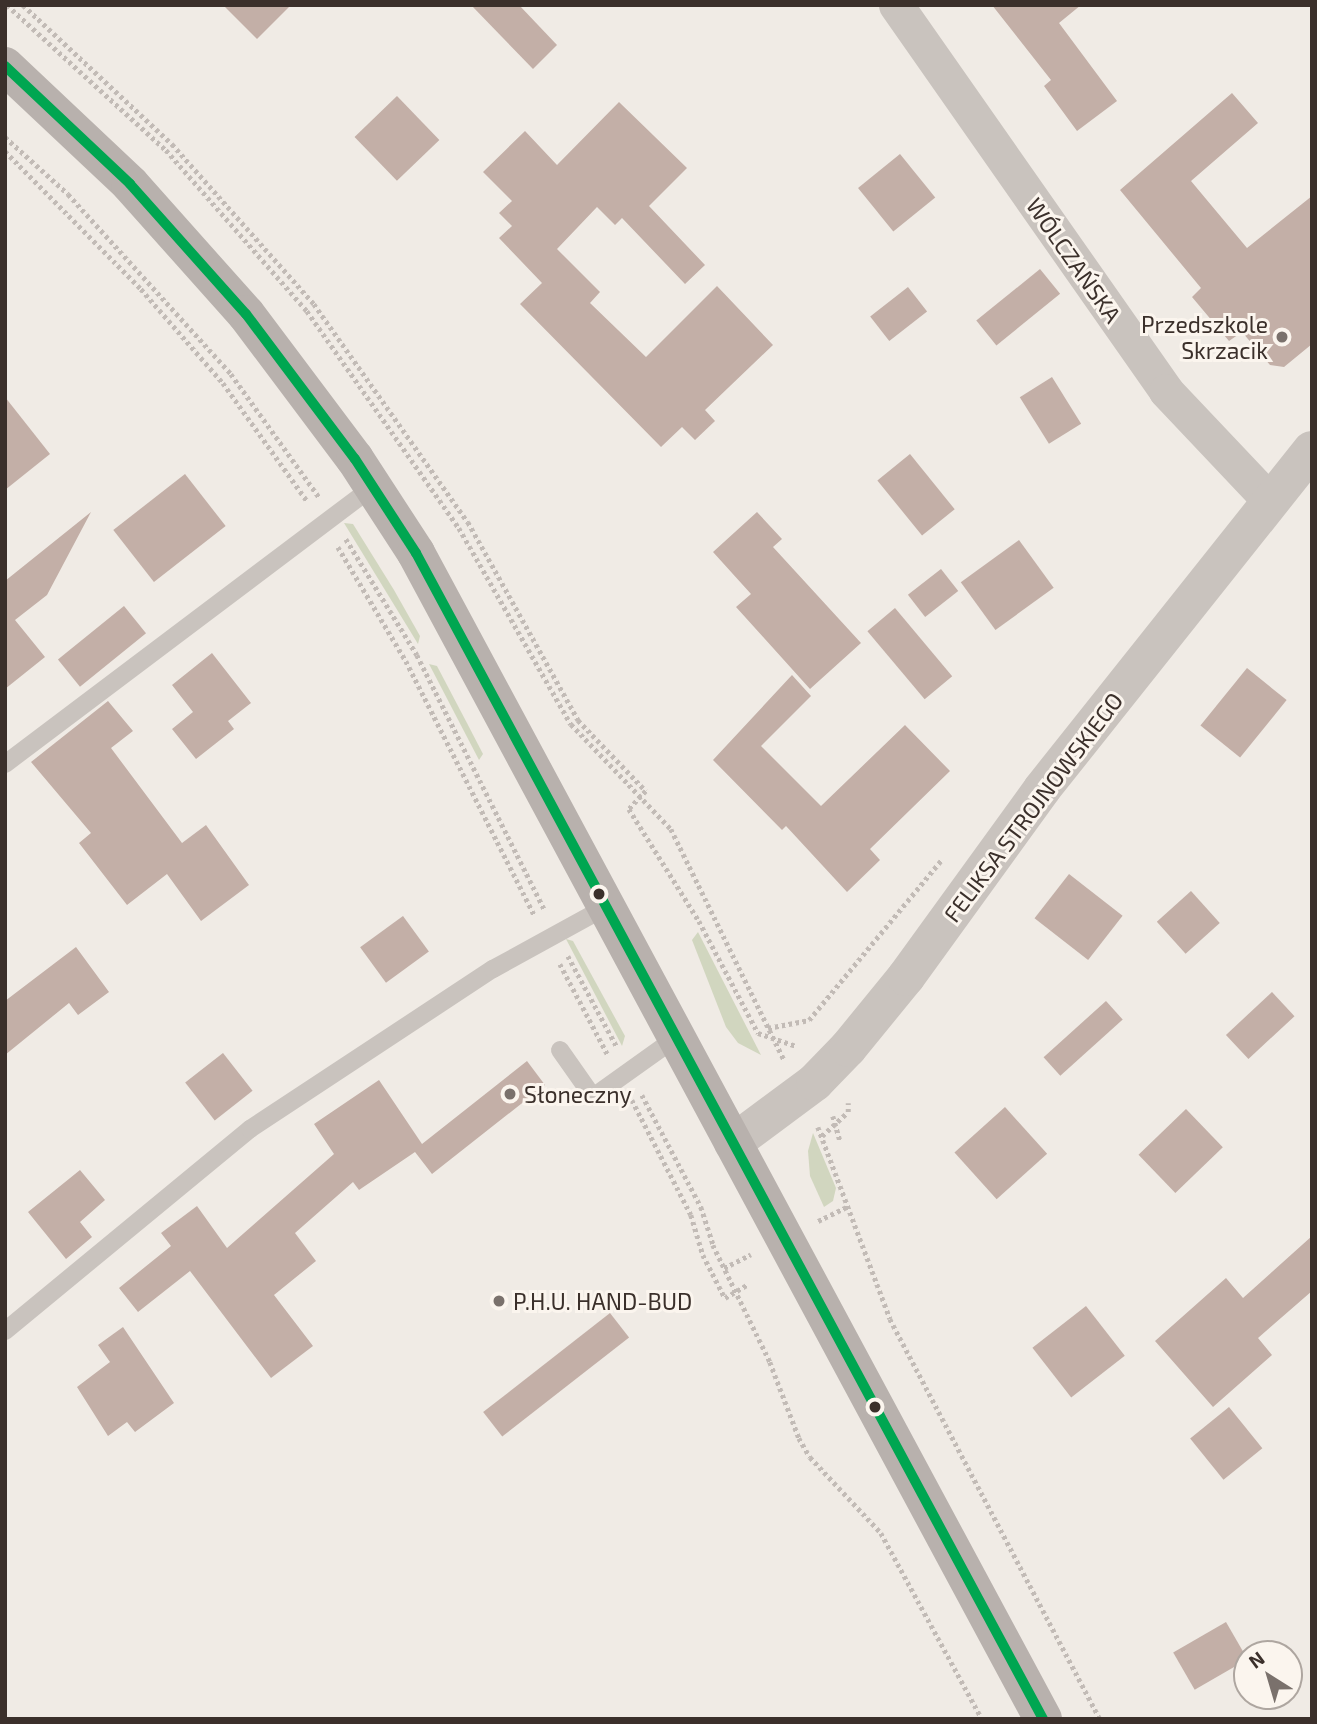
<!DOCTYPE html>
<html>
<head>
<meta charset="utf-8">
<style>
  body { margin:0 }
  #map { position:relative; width:1317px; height:1724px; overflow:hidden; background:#f0ebe5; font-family:"Exo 2",sans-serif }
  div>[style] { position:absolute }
  .green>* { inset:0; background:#d1d6bf }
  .building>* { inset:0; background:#c3afa7; transform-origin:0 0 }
  .path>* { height:4.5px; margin-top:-2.25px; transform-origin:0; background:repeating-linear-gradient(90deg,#c2bbb6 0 3.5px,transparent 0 7px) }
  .service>* { height:18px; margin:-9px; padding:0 9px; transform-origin:9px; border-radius:9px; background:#c9c3be }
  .minor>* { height:35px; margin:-17.5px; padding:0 17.5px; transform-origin:17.5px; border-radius:17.5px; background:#c9c3be }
  .tertiary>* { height:38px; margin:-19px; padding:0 19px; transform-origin:19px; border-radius:19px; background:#c9c3be }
  .primary>* { height:38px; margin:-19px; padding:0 19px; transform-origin:19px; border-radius:19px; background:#b8b1ad }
  .bus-1>* { height:10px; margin:-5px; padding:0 5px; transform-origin:5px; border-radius:5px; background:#00a651 }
  .dots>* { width:19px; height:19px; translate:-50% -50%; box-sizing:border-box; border:4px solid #fbf5ee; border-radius:50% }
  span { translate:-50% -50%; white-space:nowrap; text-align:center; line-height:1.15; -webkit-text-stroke:6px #fbf5ee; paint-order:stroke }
  .street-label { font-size:23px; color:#3b302b }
  .poi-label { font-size:23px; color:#3b302b }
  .right { translate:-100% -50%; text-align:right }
  .left { translate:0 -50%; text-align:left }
  .frame { position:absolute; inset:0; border:7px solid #3b302b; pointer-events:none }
  .north { position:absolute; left:1233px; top:1640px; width:70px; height:70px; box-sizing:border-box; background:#fbf5ee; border:2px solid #aea6a0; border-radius:50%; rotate:323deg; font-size:19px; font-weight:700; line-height:28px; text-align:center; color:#3b302b }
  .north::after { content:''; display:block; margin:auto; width:24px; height:32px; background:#7a716c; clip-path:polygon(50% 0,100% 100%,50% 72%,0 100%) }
</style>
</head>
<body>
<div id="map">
  <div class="green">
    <div style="clip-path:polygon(344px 523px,353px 524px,394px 590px,420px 636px,418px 644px)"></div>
    <div style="clip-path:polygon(429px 664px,437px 666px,468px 725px,483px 754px,479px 760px)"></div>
    <div style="clip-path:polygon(698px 932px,761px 1055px,738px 1043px,726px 1027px,692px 940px)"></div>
    <div style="clip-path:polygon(566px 939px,573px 941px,625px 1036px,622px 1046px)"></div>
    <div style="clip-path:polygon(813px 1133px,836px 1188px,833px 1201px,824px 1207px,810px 1176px,808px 1151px)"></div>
  </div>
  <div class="building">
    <div style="clip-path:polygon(223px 5px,291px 5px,257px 39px)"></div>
    <div style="clip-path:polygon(471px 5px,519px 5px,557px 45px,533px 69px)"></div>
    <div style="clip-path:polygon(992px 5px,1081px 5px,1059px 23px,1117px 101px,1077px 131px,1044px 86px,1051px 80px)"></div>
    <div style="clip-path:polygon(1232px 93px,1258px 123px,1191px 181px,1247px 248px,1312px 196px,1312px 344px,1284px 367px,1270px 365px,1242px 332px,1229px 341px,1192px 297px,1201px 288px,1120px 190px)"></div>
    <div style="left:397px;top:96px;width:61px;height:59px;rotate:46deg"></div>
    <div style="clip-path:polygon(619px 102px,687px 168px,649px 206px,705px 265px,685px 284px,622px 218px,615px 225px,597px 207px,557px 249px,600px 292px,590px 303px,646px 357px,717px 286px,773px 345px,705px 410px,715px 421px,695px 440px,682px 427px,661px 447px,520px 304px,542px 283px,499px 238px,512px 226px,499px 213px,512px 201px,483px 172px,525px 131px,557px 165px)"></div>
    <div style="left:900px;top:154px;width:56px;height:54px;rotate:51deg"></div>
    <div style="left:1040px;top:269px;width:32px;height:82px;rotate:51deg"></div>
    <div style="left:908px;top:287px;width:31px;height:48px;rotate:52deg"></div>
    <div style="left:1052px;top:377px;width:55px;height:38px;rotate:58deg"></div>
    <div style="clip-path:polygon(5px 397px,50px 454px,5px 490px)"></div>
    <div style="left:910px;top:454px;width:71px;height:42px;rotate:51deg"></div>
    <div style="left:185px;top:474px;width:66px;height:91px;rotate:52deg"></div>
    <div style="clip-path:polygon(91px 512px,47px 595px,15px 620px,45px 657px,5px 689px,5px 581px)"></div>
    <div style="clip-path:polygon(757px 512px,782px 539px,773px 547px,861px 643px,810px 689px,736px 607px,751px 594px,713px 552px)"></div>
    <div style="left:1019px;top:540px;width:59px;height:72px;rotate:54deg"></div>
    <div style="left:941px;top:569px;width:28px;height:42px;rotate:52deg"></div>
    <div style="left:124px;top:606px;width:35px;height:85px;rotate:51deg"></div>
    <div style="left:895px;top:608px;width:89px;height:36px;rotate:50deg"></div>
    <div style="clip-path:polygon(212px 653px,251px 703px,228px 721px,234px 729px,196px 759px,172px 729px,193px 712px,172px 685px)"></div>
    <div style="left:1247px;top:668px;width:51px;height:74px;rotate:39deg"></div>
    <div style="clip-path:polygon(792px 675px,811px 696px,761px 746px,821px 806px,905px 725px,950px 771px,870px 849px,880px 860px,847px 892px,786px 826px,782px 830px,713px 760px)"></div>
    <div style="clip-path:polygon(108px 701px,133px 731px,111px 748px,182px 843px,206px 825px,249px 885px,201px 921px,167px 874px,127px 905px,79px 843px,91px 833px,31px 762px)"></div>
    <div style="left:1069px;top:874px;width:68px;height:56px;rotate:38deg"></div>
    <div style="left:1191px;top:891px;width:43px;height:46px;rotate:48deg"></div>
    <div style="left:403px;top:916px;width:44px;height:53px;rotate:54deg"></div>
    <div style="clip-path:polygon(76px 947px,109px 992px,78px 1015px,69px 1003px,5px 1055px,5px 1001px)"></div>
    <div style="left:1272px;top:992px;width:33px;height:63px;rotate:47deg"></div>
    <div style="left:1106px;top:1001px;width:25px;height:84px;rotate:48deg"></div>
    <div style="left:223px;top:1053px;width:48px;height:48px;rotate:52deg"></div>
    <div style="clip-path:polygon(527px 1061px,545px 1085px,432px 1174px,415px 1152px,359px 1190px,353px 1182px,295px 1233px,316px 1261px,274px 1295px,313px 1346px,271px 1378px,190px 1271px,138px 1312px,119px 1288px,171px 1246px,161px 1233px,197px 1206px,227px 1248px,334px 1154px,314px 1124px,379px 1080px,422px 1144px)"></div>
    <div style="left:1005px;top:1107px;width:63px;height:68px;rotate:48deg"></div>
    <div style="left:1186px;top:1109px;width:53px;height:66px;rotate:46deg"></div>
    <div style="clip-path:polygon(80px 1170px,105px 1200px,80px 1222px,92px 1237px,66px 1259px,28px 1212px)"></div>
    <div style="clip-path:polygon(1312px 1236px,1312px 1291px,1258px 1338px,1272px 1355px,1213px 1407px,1155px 1341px,1226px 1278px,1243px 1298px)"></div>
    <div style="left:1086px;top:1306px;width:63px;height:68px;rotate:52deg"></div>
    <div style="left:610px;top:1313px;width:31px;height:161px;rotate:52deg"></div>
    <div style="clip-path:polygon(123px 1327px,174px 1403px,135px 1432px,127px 1422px,108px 1436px,77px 1387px,110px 1362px,98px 1345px)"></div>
    <div style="left:1229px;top:1407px;width:53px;height:50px;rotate:51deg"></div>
    <div style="left:1226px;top:1622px;width:43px;height:61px;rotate:60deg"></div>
  </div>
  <div class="path">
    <div style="left:7px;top:5px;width:215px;rotate:42.4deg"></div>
    <div style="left:166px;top:150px;width:214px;rotate:48.8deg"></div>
    <div style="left:307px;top:311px;width:265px;rotate:55deg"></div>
    <div style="left:459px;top:528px;width:226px;rotate:60.3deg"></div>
    <div style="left:571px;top:724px;width:145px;rotate:46.4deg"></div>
    <div style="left:671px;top:829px;width:257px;rotate:63.9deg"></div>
    <div style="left:23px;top:5px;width:204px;rotate:43deg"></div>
    <div style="left:172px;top:144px;width:214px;rotate:48.4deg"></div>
    <div style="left:314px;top:304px;width:267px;rotate:54.8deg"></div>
    <div style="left:468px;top:522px;width:227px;rotate:60.9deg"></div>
    <div style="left:578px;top:720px;width:98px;rotate:46.2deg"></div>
    <div style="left:646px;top:791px;width:25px;rotate:133deg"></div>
    <div style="left:629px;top:809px;width:132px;rotate:58deg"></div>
    <div style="left:699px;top:921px;width:127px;rotate:62.2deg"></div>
    <div style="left:758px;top:1033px;width:40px;rotate:18.9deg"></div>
    <div style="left:5px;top:137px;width:85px;rotate:42.1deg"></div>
    <div style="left:68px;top:194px;width:243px;rotate:47.8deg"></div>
    <div style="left:231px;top:374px;width:151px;rotate:54.4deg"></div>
    <div style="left:5px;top:151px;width:194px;rotate:45.4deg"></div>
    <div style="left:141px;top:289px;width:125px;rotate:48.9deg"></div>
    <div style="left:223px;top:383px;width:146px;rotate:54.5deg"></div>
    <div style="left:346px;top:539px;width:136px;rotate:58.5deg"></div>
    <div style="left:417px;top:655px;width:286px;rotate:63.4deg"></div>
    <div style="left:338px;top:547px;width:133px;rotate:59.2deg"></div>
    <div style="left:406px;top:661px;width:286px;rotate:63.2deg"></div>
    <div style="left:568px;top:956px;width:103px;rotate:61.7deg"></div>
    <div style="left:560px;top:964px;width:103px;rotate:62.2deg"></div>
    <div style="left:768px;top:1028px;width:42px;rotate:-11deg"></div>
    <div style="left:809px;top:1020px;width:209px;rotate:-50.4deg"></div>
    <div style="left:642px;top:1095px;width:127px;rotate:62.2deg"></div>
    <div style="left:701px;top:1207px;width:40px;rotate:72deg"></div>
    <div style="left:713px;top:1245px;width:130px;rotate:64deg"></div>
    <div style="left:770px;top:1362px;width:81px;rotate:69.1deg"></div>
    <div style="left:799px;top:1438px;width:22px;rotate:60deg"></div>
    <div style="left:810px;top:1457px;width:104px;rotate:46.9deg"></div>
    <div style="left:881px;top:1533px;width:212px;rotate:61.5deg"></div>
    <div style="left:632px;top:1100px;width:129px;rotate:62.8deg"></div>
    <div style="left:691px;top:1215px;width:42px;rotate:73.3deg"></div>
    <div style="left:703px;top:1255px;width:48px;rotate:62.9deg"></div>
    <div style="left:725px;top:1298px;width:27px;rotate:-31deg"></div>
    <div style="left:833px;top:1116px;width:26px;rotate:74deg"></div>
    <div style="left:818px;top:1127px;width:205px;rotate:69.4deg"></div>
    <div style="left:890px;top:1319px;width:452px;rotate:62.3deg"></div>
    <div style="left:822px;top:1136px;width:35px;rotate:-43deg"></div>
    <div style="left:848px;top:1112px;width:9px;rotate:-90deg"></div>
    <div style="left:818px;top:1221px;width:34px;rotate:-26deg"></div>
    <div style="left:724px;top:1268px;width:30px;rotate:-27deg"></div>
  </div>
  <div class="service">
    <div style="left:5px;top:764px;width:461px;rotate:-37deg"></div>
    <div style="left:560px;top:1050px;width:57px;rotate:54.9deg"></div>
    <div style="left:593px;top:1097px;width:103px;rotate:-35.5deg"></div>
    <div style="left:5px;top:1331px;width:318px;rotate:-39.5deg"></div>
    <div style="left:250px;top:1129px;width:291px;rotate:-33.4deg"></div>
    <div style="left:493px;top:969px;width:129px;rotate:-28.8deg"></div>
  </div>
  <div class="minor">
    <div style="left:896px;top:5px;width:471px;rotate:55deg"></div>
    <div style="left:1166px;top:391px;width:150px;rotate:46.6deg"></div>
  </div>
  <div class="tertiary">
    <div style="left:733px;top:1143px;width:102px;rotate:-36.6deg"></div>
    <div style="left:815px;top:1082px;width:47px;rotate:-45.9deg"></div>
    <div style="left:848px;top:1048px;width:92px;rotate:-50.8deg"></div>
    <div style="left:906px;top:977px;width:232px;rotate:-54.1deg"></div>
    <div style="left:1042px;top:789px;width:433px;rotate:-51.5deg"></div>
  </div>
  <div class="primary">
    <div style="left:5px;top:66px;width:172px;rotate:43.3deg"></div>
    <div style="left:130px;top:184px;width:174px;rotate:48.3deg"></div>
    <div style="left:246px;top:314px;width:181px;rotate:53.1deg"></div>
    <div style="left:355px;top:459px;width:112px;rotate:57deg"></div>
    <div style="left:416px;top:553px;width:1324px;rotate:61.73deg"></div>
  </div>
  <div class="bus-1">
    <div style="left:5px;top:66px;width:172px;rotate:43.3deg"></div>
    <div style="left:130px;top:184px;width:174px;rotate:48.3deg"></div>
    <div style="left:246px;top:314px;width:181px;rotate:53.1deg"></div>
    <div style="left:355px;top:459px;width:112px;rotate:57deg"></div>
    <div style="left:416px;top:553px;width:1324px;rotate:61.73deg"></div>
  </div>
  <div class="dots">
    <div style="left:1282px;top:337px;background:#7a716c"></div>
    <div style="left:599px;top:894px;background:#3b302b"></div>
    <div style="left:510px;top:1094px;background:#7a716c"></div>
    <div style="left:499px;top:1301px;background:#7a716c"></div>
    <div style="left:875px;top:1407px;background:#3b302b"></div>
  </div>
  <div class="street-label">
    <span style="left:1074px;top:260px;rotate:55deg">WÓLCZAŃSKA</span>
    <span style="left:1033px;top:807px;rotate:-53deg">FELIKSA STROJNOWSKIEGO</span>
  </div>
  <div class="poi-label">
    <span class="right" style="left:1268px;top:337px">Przedszkole<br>Skrzacik</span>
    <span class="left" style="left:524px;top:1094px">Słoneczny</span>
    <span class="left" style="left:513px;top:1301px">P.H.U. HAND-BUD</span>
  </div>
  <div class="frame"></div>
  <div class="north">N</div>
</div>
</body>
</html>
